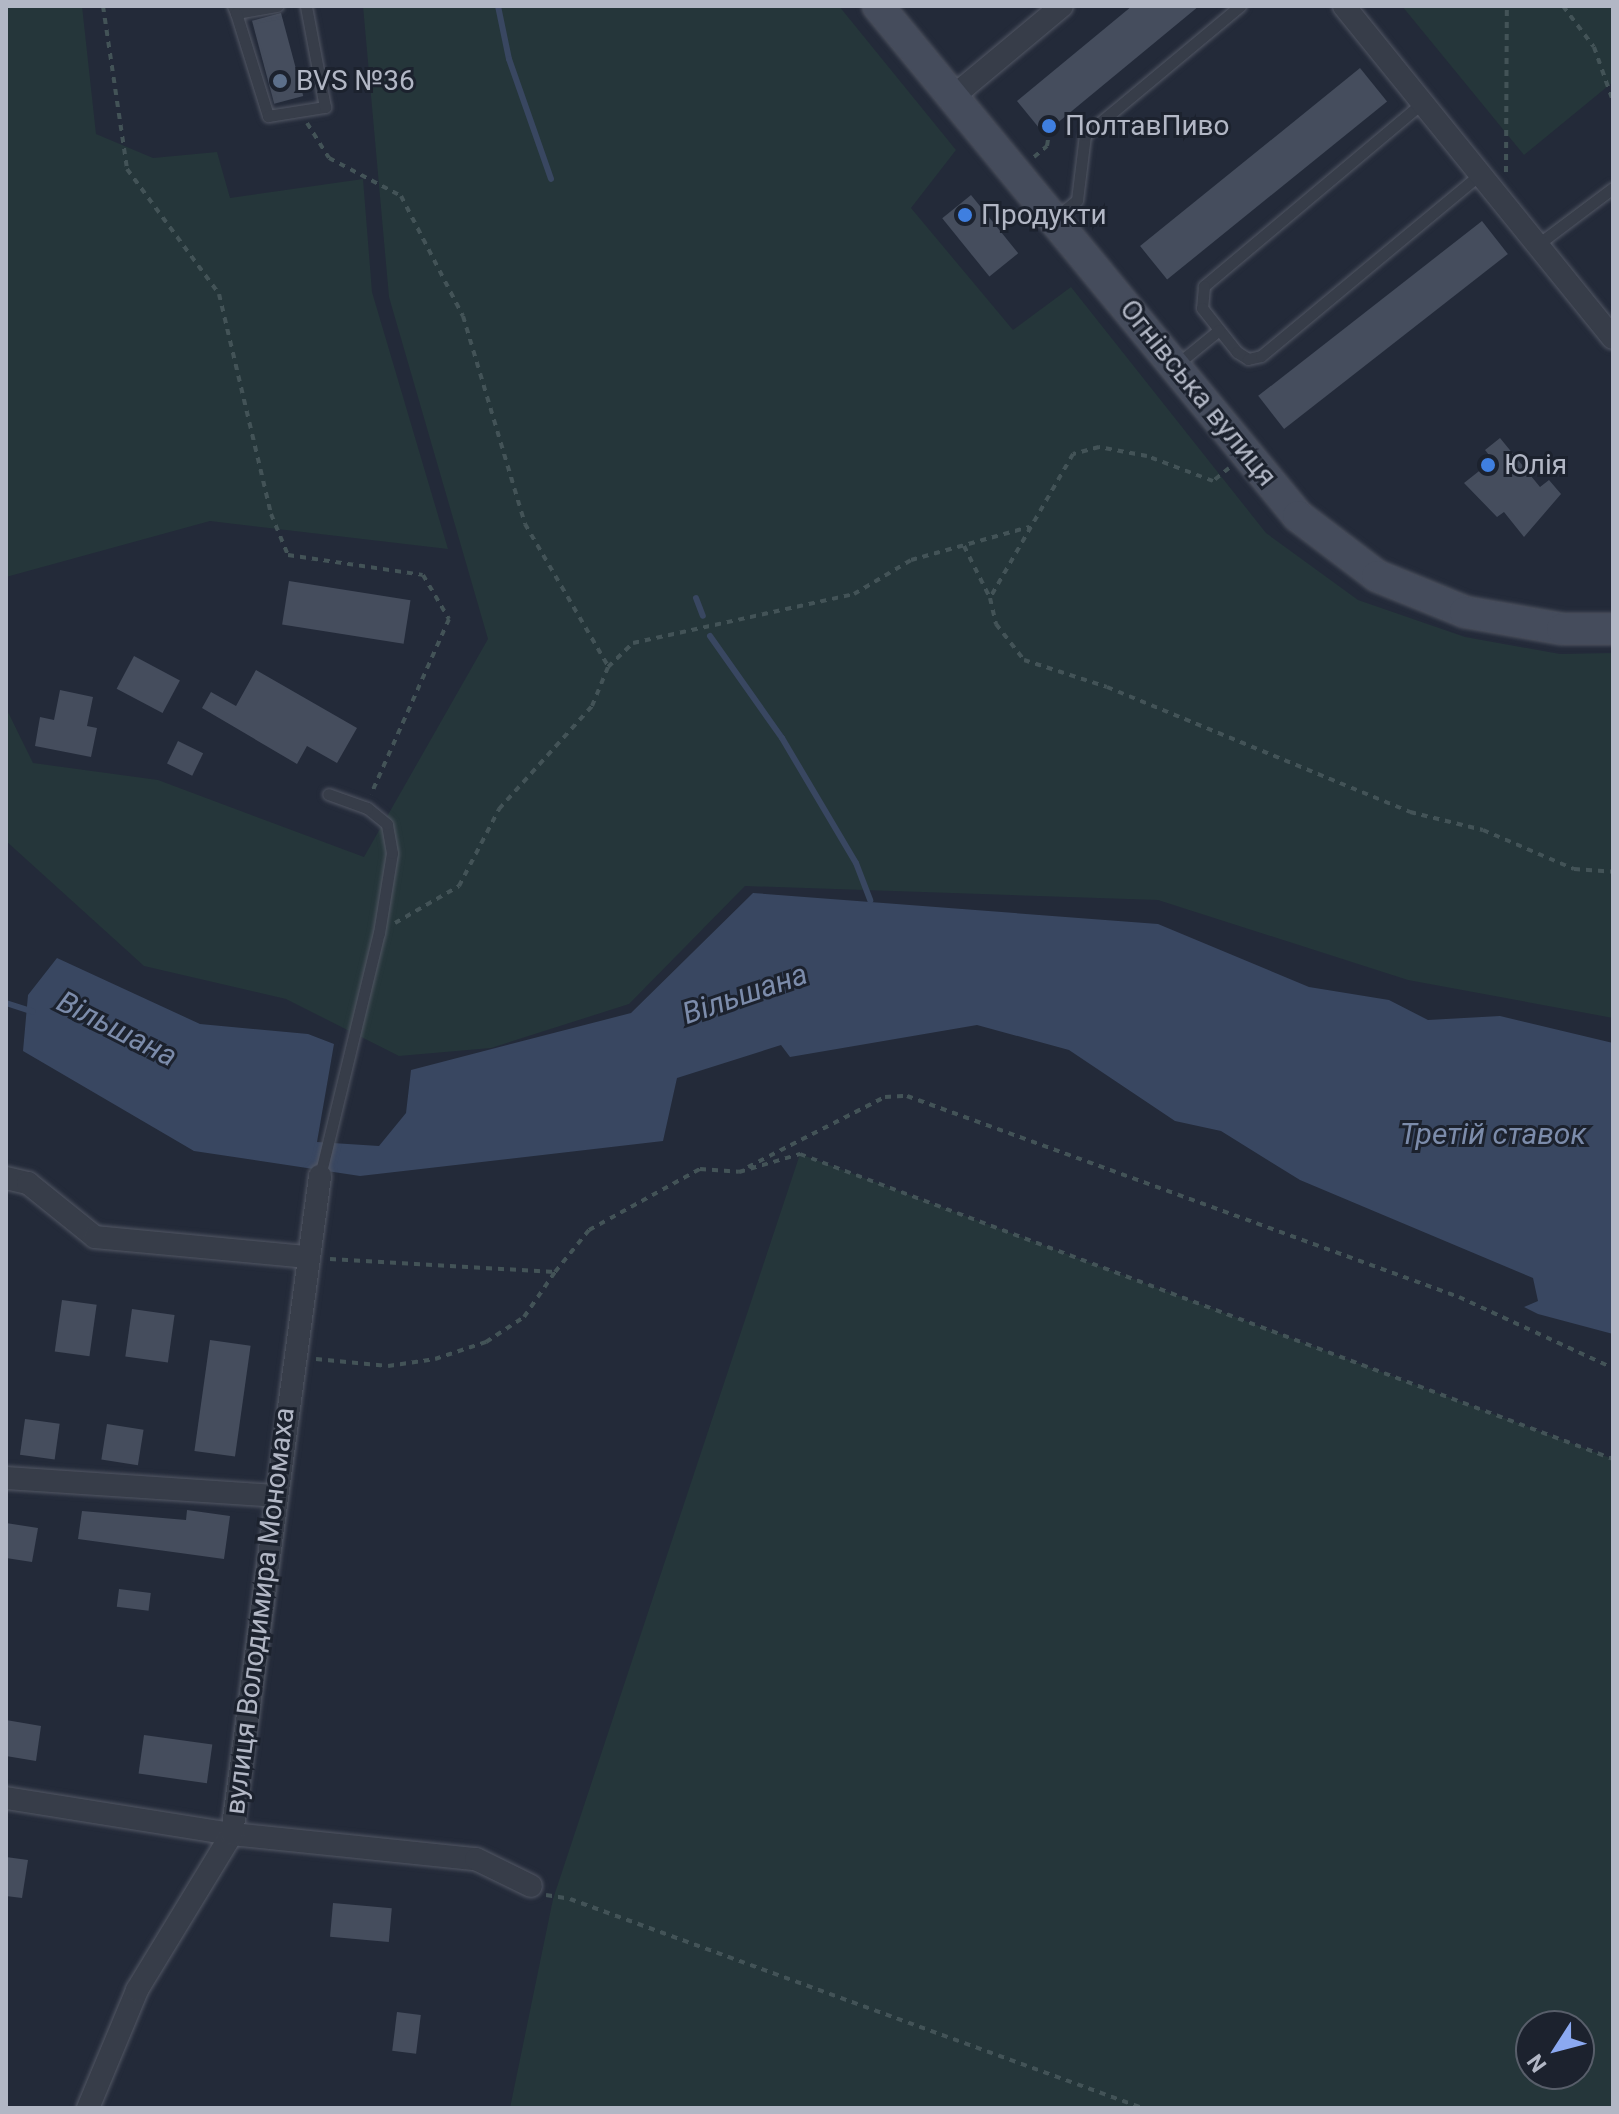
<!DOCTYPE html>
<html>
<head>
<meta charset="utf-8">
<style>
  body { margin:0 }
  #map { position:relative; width:1619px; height:2114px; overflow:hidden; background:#232a39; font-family:Roboto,sans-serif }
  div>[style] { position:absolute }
  .green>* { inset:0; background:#25363a }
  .water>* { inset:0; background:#394761 }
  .stream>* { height:6px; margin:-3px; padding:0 3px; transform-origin:3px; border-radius:3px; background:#394761 }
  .building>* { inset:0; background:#454d5d; transform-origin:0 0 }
  .path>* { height:4px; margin-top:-2px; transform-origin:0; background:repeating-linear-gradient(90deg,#435357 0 6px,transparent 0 12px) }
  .roads { filter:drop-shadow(0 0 2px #525764) drop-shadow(0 0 2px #525764) }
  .lane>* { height:11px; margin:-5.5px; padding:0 5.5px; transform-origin:5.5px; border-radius:5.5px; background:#373d49 }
  .street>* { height:22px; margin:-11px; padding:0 11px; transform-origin:11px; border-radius:11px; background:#373d49 }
  .secondary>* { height:30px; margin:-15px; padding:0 15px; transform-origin:15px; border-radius:15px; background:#454c5c }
  .dots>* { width:22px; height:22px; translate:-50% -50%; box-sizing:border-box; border:4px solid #1c222e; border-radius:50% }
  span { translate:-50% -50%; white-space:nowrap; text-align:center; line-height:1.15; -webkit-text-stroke:6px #1c222e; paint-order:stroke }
  .poi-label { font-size:28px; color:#b2b7c5 }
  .left { translate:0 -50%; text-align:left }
  .street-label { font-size:28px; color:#b2b7c5 }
  .water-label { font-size:30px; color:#7c8cab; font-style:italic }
  .frame { position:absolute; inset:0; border:8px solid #b2b7c5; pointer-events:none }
  .north { position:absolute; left:1515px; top:2010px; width:80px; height:80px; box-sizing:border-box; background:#1c222e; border:2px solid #585e6a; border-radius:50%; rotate:234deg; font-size:22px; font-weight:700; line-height:32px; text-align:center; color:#b2b7c5 }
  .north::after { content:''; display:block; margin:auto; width:28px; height:36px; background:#8ba9f1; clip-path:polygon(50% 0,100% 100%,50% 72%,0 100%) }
</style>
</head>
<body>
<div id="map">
  <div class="green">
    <div style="clip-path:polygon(6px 6px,82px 6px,96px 134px,153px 158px,217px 152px,230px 198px,363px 179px,372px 292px,448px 549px,210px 521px,6px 577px)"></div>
    <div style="clip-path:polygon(363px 6px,839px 6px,956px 150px,911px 208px,1013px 330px,1071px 287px,1266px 533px,1358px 600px,1465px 637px,1560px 654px,1613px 653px,1613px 1018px,1408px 980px,1158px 900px,745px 886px,629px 1004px,491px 1048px,399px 1056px,286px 999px,144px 966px,6px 841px,6px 708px,33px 763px,158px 780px,364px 857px,488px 639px,389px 297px)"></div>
    <div style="clip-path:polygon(1402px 6px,1613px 6px,1613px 82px,1524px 155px)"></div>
    <div style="clip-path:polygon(evenodd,800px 1154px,1613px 1459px,1613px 2108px,510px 2108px,553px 1899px,800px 1154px,1579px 2026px,1579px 2074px,1531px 2074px,1531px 2026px,1579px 2026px)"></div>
  </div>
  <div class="water">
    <div style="clip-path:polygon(753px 893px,1158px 924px,1309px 987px,1389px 1000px,1428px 1020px,1500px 1016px,1613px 1043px,1613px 1334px,1538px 1314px,1524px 1307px,1538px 1301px,1533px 1278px,1300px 1180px,1221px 1131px,1175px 1121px,1069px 1050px,977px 1025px,790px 1057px,781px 1045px,677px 1078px,663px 1141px,360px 1176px,194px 1151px,23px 1051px,28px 995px,57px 958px,200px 1024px,308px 1034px,334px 1044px,317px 1142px,379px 1146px,406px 1113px,411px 1070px,631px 1013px)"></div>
  </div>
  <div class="stream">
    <div style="left:498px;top:6px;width:54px;rotate:78.3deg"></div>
    <div style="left:509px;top:59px;width:127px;rotate:70.7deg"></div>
    <div style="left:696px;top:598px;width:19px;rotate:69deg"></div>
    <div style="left:710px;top:636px;width:125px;rotate:54.8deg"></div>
    <div style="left:782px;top:738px;width:145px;rotate:59.4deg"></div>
    <div style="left:856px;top:863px;width:40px;rotate:69deg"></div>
    <div style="left:6px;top:1003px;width:28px;rotate:18deg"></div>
  </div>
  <div class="building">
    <div style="clip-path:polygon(1132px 6px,1199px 6px,1044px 134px,1017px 101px)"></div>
    <div style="left:281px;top:13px;width:86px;height:30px;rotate:75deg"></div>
    <div style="left:1360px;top:68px;width:43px;height:283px;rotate:51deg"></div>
    <div style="left:971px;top:195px;width:75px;height:37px;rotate:51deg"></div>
    <div style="left:1482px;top:221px;width:42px;height:284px;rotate:52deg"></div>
    <div style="clip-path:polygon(1500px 438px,1540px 487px,1549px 480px,1561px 494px,1524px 537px,1504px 512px,1497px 517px,1464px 483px,1493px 460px,1485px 450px)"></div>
    <div style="left:289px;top:581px;width:123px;height:44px;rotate:9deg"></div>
    <div style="left:134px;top:656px;width:52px;height:37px;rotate:28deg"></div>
    <div style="clip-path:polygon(256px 670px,357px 728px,337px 763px,307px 746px,297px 764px,202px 708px,211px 692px,236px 706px)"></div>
    <div style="clip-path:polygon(60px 690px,93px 697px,87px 726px,97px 728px,91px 757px,35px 746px,40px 717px,54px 720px)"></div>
    <div style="left:178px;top:741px;width:28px;height:25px;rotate:26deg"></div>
    <div style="left:62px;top:1300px;width:35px;height:52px;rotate:8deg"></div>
    <div style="left:132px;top:1309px;width:43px;height:48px;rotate:8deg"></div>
    <div style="left:210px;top:1340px;width:41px;height:112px;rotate:8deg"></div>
    <div style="left:25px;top:1419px;width:35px;height:36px;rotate:8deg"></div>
    <div style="left:107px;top:1424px;width:37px;height:36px;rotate:9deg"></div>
    <div style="clip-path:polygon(187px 1510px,230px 1516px,224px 1559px,78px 1539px,82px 1511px,186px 1520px)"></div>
    <div style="clip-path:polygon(6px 1523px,38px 1528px,32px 1562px,6px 1558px)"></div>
    <div style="left:119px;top:1589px;width:32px;height:18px;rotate:7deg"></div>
    <div style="clip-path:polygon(6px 1720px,41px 1726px,36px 1761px,6px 1756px)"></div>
    <div style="left:144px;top:1735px;width:69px;height:39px;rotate:8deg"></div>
    <div style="clip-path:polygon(6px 1857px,28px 1860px,22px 1898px,6px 1896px)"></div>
    <div style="left:333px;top:1903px;width:59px;height:34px;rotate:5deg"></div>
    <div style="left:397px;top:2012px;width:24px;height:39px;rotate:7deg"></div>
  </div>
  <div class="path">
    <div style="left:103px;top:6px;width:165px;rotate:81.6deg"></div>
    <div style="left:127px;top:169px;width:155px;rotate:53.6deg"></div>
    <div style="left:219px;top:294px;width:226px;rotate:76.7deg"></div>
    <div style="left:271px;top:514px;width:44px;rotate:67.5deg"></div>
    <div style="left:288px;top:555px;width:136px;rotate:8.4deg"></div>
    <div style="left:423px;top:575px;width:51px;rotate:59.4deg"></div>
    <div style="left:449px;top:619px;width:192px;rotate:114deg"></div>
    <div style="left:1563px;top:6px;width:51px;rotate:52.9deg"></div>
    <div style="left:1594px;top:47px;width:57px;rotate:70.6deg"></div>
    <div style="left:307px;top:123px;width:41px;rotate:57.8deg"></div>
    <div style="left:329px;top:158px;width:81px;rotate:27.8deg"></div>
    <div style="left:401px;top:196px;width:135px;rotate:62.7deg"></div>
    <div style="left:463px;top:316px;width:217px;rotate:73.4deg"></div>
    <div style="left:525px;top:524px;width:164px;rotate:59.7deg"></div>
    <div style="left:1034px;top:157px;width:17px;rotate:-40deg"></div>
    <div style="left:1047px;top:146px;width:18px;rotate:-81deg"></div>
    <div style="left:1506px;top:172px;width:166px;rotate:-89.7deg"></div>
    <div style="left:1229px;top:468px;width:21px;rotate:141deg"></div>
    <div style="left:1213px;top:481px;width:71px;rotate:-159.3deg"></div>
    <div style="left:1147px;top:456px;width:49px;rotate:-169.4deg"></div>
    <div style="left:1099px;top:447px;width:27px;rotate:165deg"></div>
    <div style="left:1073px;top:454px;width:166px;rotate:120deg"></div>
    <div style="left:990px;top:598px;width:27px;rotate:77deg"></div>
    <div style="left:996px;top:624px;width:46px;rotate:52.1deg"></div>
    <div style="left:1024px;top:660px;width:87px;rotate:18deg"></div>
    <div style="left:1107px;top:687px;width:328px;rotate:22.4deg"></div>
    <div style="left:1410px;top:812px;width:75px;rotate:13.9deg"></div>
    <div style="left:1483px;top:830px;width:99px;rotate:23.2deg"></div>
    <div style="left:1574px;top:869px;width:39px;rotate:4deg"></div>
    <div style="left:964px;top:546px;width:58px;rotate:63.4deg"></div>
    <div style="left:395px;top:923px;width:74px;rotate:-30deg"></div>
    <div style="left:459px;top:886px;width:87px;rotate:-62.5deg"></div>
    <div style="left:499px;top:809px;width:139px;rotate:-47.9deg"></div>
    <div style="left:592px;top:706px;width:42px;rotate:-67.7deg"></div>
    <div style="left:608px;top:667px;width:35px;rotate:-44deg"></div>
    <div style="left:633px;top:643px;width:226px;rotate:-12.5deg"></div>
    <div style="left:854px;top:594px;width:66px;rotate:-30.8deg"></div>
    <div style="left:911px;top:560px;width:123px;rotate:-15.6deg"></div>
    <div style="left:748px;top:1167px;width:154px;rotate:-27.1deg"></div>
    <div style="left:885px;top:1097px;width:22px;rotate:-3deg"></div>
    <div style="left:907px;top:1096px;width:587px;rotate:20.01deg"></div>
    <div style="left:1459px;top:1297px;width:170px;rotate:24.8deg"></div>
    <div style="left:330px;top:1259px;width:225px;rotate:3.3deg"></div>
    <div style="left:555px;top:1272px;width:54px;rotate:-51deg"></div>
    <div style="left:589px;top:1230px;width:127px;rotate:-28.8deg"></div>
    <div style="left:700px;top:1169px;width:39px;rotate:4deg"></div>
    <div style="left:739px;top:1172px;width:64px;rotate:-16.4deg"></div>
    <div style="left:800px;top:1154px;width:868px;rotate:20.56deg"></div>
    <div style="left:316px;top:1359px;width:72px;rotate:5.6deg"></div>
    <div style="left:388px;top:1366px;width:48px;rotate:-8.5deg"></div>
    <div style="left:435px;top:1359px;width:54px;rotate:-18.4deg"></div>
    <div style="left:486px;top:1342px;width:45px;rotate:-33.3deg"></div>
    <div style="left:524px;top:1317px;width:55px;rotate:-55.4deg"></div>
    <div style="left:546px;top:1895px;width:24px;rotate:9deg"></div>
    <div style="left:570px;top:1899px;width:609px;rotate:20.07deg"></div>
  </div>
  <div class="roads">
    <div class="lane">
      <div style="left:233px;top:6px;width:8px;rotate:67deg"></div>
      <div style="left:236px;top:13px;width:42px;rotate:-9.7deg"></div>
      <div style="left:236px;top:13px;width:108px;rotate:72.7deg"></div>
      <div style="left:268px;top:116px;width:58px;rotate:-9deg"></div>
      <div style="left:325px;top:107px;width:103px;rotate:-100.7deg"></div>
      <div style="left:1422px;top:103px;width:285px;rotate:140deg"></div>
      <div style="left:1204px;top:286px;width:22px;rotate:95deg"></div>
      <div style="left:1202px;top:308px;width:56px;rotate:51.5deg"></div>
      <div style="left:1237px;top:352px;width:13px;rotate:32deg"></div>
      <div style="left:1248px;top:359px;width:13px;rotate:-13deg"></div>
      <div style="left:1261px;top:356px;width:285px;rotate:-39.7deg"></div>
      <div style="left:1055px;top:218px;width:28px;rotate:-39deg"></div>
      <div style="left:1077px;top:200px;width:65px;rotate:-83deg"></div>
      <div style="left:1085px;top:135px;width:202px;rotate:-39.8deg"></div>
      <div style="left:1537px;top:245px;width:95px;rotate:-36.9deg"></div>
      <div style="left:1176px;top:365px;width:55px;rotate:-39.1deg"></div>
      <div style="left:320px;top:1176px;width:250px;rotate:-76.4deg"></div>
      <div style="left:379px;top:933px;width:81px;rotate:-80.8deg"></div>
      <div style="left:392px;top:853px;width:29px;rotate:-100deg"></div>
      <div style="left:387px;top:824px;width:26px;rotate:-141deg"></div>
      <div style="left:367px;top:808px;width:41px;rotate:-160.3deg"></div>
    </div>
    <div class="street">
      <div style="left:1344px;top:6px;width:427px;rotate:51deg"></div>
      <div style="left:955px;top:95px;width:139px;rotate:-39.8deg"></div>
      <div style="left:6px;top:1178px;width:23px;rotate:13deg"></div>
      <div style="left:28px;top:1183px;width:86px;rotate:38.9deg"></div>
      <div style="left:95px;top:1237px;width:211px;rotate:5.4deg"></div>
      <div style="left:6px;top:1478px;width:270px;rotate:3.8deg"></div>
      <div style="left:6px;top:1798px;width:229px;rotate:9.1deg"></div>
      <div style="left:232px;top:1834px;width:245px;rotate:5.9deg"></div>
      <div style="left:476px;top:1859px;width:61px;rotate:26.1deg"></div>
      <div style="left:88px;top:2108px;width:128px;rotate:-67.4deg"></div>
      <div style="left:137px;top:1990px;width:183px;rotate:-58.7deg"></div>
      <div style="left:232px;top:1834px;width:664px;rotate:-82.38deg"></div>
    </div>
    <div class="secondary">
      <div style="left:878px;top:6px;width:661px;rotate:50.53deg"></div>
      <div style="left:1298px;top:516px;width:99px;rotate:37.2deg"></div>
      <div style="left:1377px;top:576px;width:95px;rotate:22.2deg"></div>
      <div style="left:1465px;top:612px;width:98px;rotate:9.9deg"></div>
      <div style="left:1562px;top:629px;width:51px"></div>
    </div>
  </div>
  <div class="dots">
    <div style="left:280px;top:81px;background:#5c6f8a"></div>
    <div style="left:1049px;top:126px;background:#3f7fe0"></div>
    <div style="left:965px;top:215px;background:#3f7fe0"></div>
    <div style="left:1488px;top:465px;background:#3f7fe0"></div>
  </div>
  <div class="poi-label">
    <span class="left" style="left:296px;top:81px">BVS №36</span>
    <span class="left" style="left:1065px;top:126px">ПолтавПиво</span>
    <span class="left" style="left:981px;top:215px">Продукти</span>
    <span class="left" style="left:1504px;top:465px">Юлія</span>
  </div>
  <div class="street-label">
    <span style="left:1198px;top:393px;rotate:51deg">Огнівська вулиця</span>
    <span style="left:260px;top:1611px;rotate:-83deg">вулиця Володимира Мономаха</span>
  </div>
  <div class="water-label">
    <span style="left:745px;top:994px;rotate:-19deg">Вільшана</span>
    <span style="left:117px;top:1029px;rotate:27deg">Вільшана</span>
    <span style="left:1493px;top:1134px">Третій ставок</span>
  </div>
  <div class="frame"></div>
  <div class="north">N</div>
</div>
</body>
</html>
